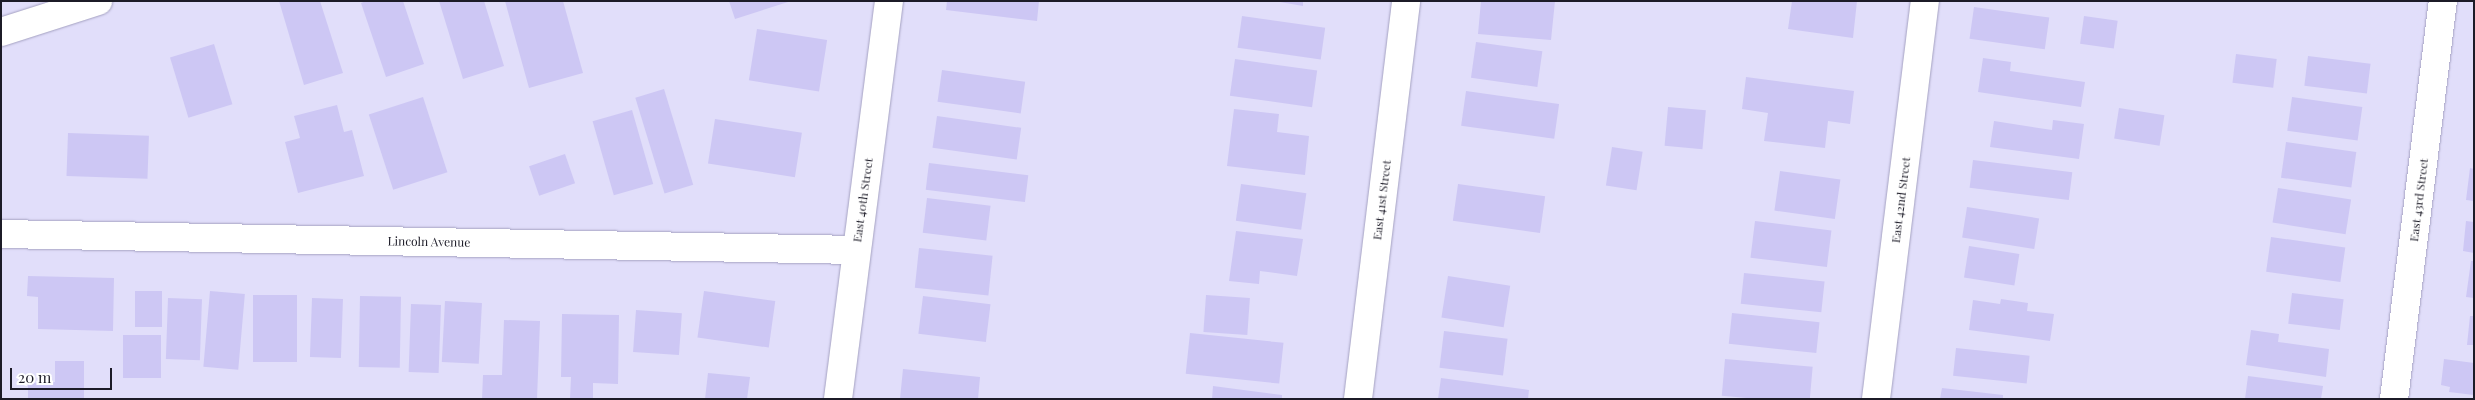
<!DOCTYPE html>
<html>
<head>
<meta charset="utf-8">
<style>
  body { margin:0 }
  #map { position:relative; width:2475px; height:400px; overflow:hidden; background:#e1defa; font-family:"Playfair Display",serif }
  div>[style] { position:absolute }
  .building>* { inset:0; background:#cdc7f4; transform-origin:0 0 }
  .roads { filter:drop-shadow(0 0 1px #a4a1c1) drop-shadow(0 0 1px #a4a1c1) }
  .minor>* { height:28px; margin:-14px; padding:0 14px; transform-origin:14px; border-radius:14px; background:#fff }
  .secondary>* { height:28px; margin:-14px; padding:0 14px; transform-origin:14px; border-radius:14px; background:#fff }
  span { translate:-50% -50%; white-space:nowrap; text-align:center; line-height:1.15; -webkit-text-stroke:5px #fff; paint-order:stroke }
  .street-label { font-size:12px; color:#1c1b27 }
  .frame { position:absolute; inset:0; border:2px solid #1c1b27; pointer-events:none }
  .scale { position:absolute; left:10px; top:368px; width:102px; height:22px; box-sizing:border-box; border:2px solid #1c1b27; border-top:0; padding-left:6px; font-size:15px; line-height:18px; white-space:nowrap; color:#1c1b27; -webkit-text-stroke:4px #fff; paint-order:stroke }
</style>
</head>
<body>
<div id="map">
  <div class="building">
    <div style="clip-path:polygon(279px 1px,320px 1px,343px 73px,304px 85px)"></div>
    <div style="clip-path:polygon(366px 1px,403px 1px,424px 64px,386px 77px,361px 3px)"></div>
    <div style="clip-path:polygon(439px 1px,484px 1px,504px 66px,463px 79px)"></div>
    <div style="clip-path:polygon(505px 1px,563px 1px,583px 73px,529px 88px)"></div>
    <div style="clip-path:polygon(729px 1px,788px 1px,788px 2px,735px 19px)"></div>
    <div style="clip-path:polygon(947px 1px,1039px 1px,1037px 21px,946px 10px)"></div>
    <div style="clip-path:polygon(1274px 1px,1303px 1px,1303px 6px)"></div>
    <div style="clip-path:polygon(1481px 1px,1555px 1px,1551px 40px,1478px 34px)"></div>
    <div style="clip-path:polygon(1792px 1px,1857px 1px,1853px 38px,1788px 29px)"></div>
    <div style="left:1974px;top:7px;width:76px;height:32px;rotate:8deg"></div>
    <div style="left:1242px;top:16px;width:84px;height:32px;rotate:8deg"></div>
    <div style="left:2084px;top:16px;width:34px;height:28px;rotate:8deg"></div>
    <div style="left:757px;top:29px;width:71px;height:52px;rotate:9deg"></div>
    <div style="left:1476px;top:42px;width:67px;height:36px;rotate:8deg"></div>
    <div style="left:214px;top:44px;width:63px;height:46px;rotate:73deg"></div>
    <div style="left:2236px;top:54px;width:41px;height:29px;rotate:7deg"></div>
    <div style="left:2308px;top:56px;width:63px;height:30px;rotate:7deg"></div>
    <div style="clip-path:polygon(1983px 58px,2011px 62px,2010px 71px,2085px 82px,2081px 107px,1978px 92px)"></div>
    <div style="left:1235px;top:59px;width:83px;height:37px;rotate:8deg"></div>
    <div style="left:942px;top:70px;width:84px;height:32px;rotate:8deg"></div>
    <div style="clip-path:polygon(1746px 77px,1854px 91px,1850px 124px,1828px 121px,1825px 148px,1764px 141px,1768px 113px,1742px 109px)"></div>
    <div style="left:664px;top:89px;width:100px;height:30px;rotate:73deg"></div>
    <div style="left:1466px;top:91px;width:94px;height:35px;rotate:8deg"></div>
    <div style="left:423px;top:97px;width:79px;height:57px;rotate:72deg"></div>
    <div style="left:2292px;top:97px;width:71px;height:34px;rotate:8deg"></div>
    <div style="clip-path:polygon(337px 105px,344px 132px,352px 130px,364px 176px,298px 193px,285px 142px,300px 138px,294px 116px)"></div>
    <div style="left:1668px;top:107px;width:38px;height:39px;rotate:5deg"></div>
    <div style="left:2119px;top:108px;width:46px;height:31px;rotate:9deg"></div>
    <div style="clip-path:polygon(1234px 109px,1279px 114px,1277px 132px,1309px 136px,1305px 175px,1227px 166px)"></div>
    <div style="left:632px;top:110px;width:77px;height:41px;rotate:74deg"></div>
    <div style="left:937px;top:116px;width:85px;height:32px;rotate:8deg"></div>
    <div style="left:715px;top:119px;width:88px;height:45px;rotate:9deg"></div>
    <div style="clip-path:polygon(2053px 120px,2084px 124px,2079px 159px,1990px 147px,1994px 121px,2052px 130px)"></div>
    <div style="left:68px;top:133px;width:81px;height:43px;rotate:2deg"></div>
    <div style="left:2286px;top:142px;width:71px;height:36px;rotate:8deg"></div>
    <div style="left:1612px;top:147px;width:31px;height:39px;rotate:9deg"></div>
    <div style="left:565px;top:154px;width:31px;height:38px;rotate:71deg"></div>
    <div style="left:1973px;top:160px;width:100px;height:28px;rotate:7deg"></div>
    <div style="left:929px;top:163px;width:100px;height:27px;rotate:7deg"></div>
    <div style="clip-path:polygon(2470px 168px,2474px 169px,2474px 201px,2466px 200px)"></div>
    <div style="left:1780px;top:171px;width:61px;height:40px;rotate:8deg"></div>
    <div style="left:1241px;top:184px;width:66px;height:37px;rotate:8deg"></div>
    <div style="left:1458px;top:184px;width:88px;height:37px;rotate:8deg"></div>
    <div style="left:2278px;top:188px;width:74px;height:35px;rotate:9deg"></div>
    <div style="left:927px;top:198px;width:64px;height:35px;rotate:7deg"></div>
    <div style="left:1967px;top:207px;width:73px;height:31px;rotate:9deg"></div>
    <div style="left:1755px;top:221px;width:77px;height:37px;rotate:7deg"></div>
    <div style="clip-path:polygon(2466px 221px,2474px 222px,2474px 253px,2463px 251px)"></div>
    <div style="clip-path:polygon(1236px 231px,1303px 239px,1297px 276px,1260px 271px,1259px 284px,1229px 281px)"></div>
    <div style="left:2271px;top:237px;width:75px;height:35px;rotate:8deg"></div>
    <div style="left:1969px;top:246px;width:51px;height:32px;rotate:9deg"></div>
    <div style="left:919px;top:248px;width:74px;height:40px;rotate:6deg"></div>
    <div style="clip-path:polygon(2471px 261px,2474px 261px,2474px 298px,2466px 297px)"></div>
    <div style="left:1744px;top:273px;width:81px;height:31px;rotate:6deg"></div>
    <div style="clip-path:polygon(28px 276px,114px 278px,113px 331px,38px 329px,38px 297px,27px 296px)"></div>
    <div style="left:1448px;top:276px;width:63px;height:42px;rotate:9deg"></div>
    <div style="left:135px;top:291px;width:27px;height:36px"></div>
    <div style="left:210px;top:291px;width:35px;height:76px;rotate:5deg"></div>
    <div style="left:704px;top:291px;width:72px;height:47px;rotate:8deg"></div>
    <div style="left:2292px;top:293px;width:52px;height:31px;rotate:7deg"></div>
    <div style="left:253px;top:295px;width:44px;height:67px"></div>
    <div style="left:1206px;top:295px;width:44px;height:37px;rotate:4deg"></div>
    <div style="left:360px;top:296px;width:41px;height:71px;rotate:1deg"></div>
    <div style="left:923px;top:296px;width:68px;height:38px;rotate:7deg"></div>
    <div style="left:168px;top:298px;width:34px;height:61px;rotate:2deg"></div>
    <div style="left:312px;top:298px;width:31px;height:59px;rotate:2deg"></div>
    <div style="clip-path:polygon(2001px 299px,2028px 303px,2027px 311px,2054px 314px,2050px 341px,1969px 330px,1973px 300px,2000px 304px)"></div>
    <div style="left:445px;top:301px;width:37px;height:61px;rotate:3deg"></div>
    <div style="left:411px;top:304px;width:30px;height:68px;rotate:2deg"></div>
    <div style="left:636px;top:310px;width:46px;height:42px;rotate:4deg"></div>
    <div style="left:1732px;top:313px;width:88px;height:31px;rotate:6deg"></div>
    <div style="clip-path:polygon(562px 314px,619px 315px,618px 384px,593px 383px,593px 399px,570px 399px,571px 377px,561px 377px)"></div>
    <div style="clip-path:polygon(2470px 316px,2474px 316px,2474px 345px,2467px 345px)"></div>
    <div style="clip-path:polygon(504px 320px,540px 321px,537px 399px,482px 399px,483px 375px,502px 375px)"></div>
    <div style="clip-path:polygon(2251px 330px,2279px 334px,2278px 342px,2329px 349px,2326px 377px,2246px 365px)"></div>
    <div style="left:1444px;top:331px;width:64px;height:37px;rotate:7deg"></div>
    <div style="left:1190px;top:333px;width:94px;height:41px;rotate:6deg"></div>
    <div style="left:123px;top:335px;width:38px;height:43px"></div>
    <div style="left:1956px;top:348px;width:74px;height:28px;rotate:6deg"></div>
    <div style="left:1725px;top:359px;width:88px;height:37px;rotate:5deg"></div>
    <div style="clip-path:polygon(2444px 359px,2474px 363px,2474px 395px,2449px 392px,2450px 387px,2441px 385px)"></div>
    <div style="clip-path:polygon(55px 361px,84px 361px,84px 399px,28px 399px,28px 383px,55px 382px)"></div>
    <div style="clip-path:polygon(903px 369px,980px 377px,978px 399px,900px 399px)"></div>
    <div style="clip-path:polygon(708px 373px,750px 377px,747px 399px,705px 399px)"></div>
    <div style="clip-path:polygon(2248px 376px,2323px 386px,2321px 399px,2245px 399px)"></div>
    <div style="clip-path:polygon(1441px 378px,1529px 390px,1528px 399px,1438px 399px)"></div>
    <div style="clip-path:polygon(1213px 386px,1282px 395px,1282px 399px,1212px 399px)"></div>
    <div style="clip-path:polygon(1942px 388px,2003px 395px,2003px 399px,1940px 399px)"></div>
  </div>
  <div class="roads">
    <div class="minor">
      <div style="left:1px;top:234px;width:855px;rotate:1.07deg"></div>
      <div style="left:838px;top:399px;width:401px;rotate:-82.7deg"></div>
      <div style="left:1358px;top:399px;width:401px;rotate:-83.1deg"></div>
      <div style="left:1876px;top:399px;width:401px;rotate:-83deg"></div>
      <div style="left:2394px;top:399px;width:401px;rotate:-83deg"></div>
    </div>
    <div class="secondary">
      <div style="left:1px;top:32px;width:102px;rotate:-17.7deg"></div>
    </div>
  </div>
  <div class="street-label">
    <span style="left:863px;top:200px;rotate:-82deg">East 40th Street</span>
    <span style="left:1382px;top:200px;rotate:-83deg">East 41st Street</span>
    <span style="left:1901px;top:200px;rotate:-83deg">East 42nd Street</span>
    <span style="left:2419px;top:200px;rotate:-83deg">East 43rd Street</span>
    <span style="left:429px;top:242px;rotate:1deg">Lincoln Avenue</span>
  </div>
  <div class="frame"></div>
  <div class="scale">20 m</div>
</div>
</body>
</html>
